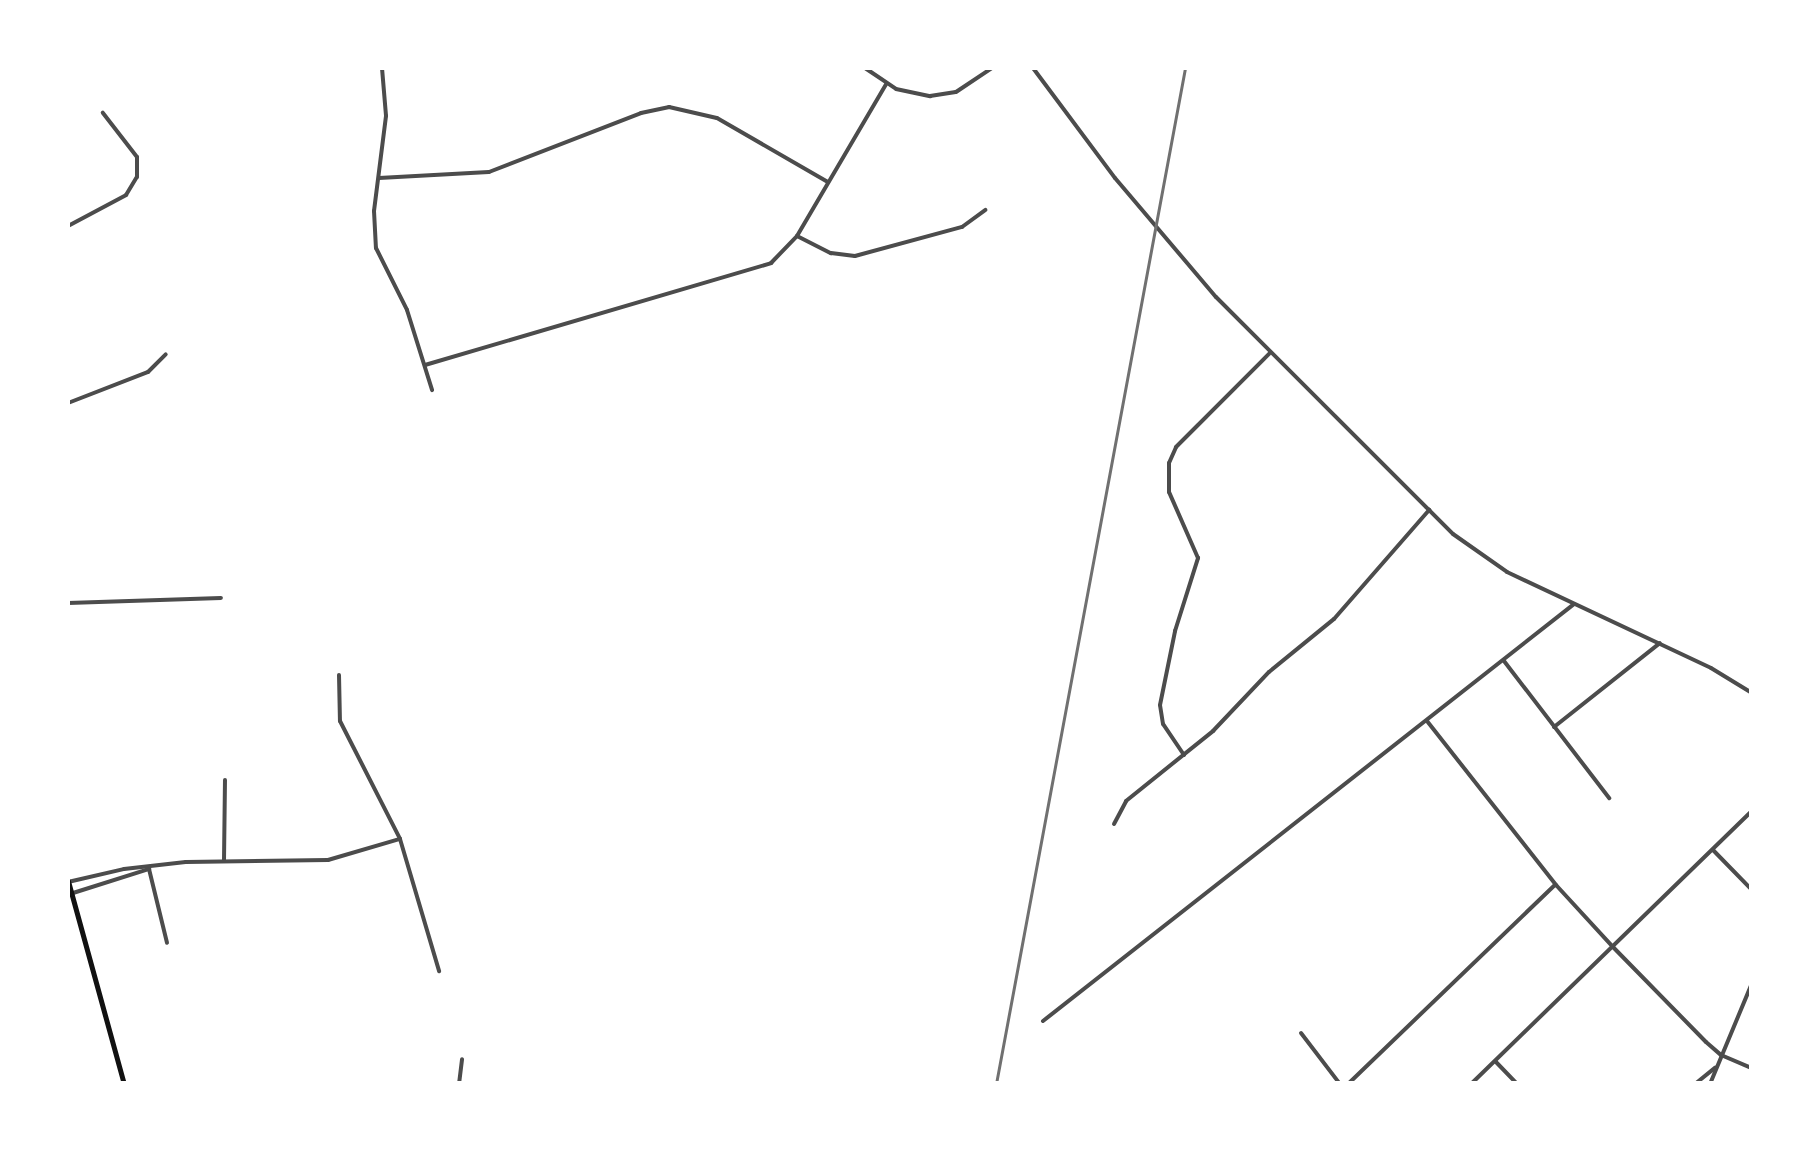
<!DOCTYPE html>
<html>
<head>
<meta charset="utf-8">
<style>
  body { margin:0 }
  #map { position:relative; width:1819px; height:1151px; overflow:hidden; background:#fff; font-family:"Work Sans",sans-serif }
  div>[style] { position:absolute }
  .minor>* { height:4px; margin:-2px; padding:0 2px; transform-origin:2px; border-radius:2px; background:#4c4c4c }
  .tertiary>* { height:4px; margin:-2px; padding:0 2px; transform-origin:2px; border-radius:2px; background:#4c4c4c }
  .secondary>* { height:5px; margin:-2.5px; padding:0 2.5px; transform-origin:2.5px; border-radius:2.5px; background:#111 }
  .rail>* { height:2.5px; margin:-1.25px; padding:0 1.25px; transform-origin:1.25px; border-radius:1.25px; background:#707070 }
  span { translate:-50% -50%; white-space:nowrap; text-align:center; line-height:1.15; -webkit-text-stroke:8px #fff; paint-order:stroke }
  .frame { position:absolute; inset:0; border:70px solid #fff; pointer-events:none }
</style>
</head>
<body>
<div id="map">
  <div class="minor">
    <div style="left:382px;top:68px;width:48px;rotate:85.2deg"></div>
    <div style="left:386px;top:116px;width:96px;rotate:97.2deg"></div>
    <div style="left:374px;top:211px;width:37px;rotate:87deg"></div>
    <div style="left:376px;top:248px;width:69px;rotate:63.4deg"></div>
    <div style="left:407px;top:310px;width:84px;rotate:72.6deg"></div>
    <div style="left:865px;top:68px;width:37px;rotate:34deg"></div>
    <div style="left:896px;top:89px;width:35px;rotate:12deg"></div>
    <div style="left:930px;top:96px;width:26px;rotate:-9deg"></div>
    <div style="left:956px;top:92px;width:43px;rotate:-33.7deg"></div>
    <div style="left:379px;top:178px;width:110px;rotate:-3.1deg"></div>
    <div style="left:489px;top:172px;width:163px;rotate:-21.2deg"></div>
    <div style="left:641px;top:113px;width:29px;rotate:-12deg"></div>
    <div style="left:669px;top:107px;width:49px;rotate:12.9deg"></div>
    <div style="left:717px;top:118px;width:128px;rotate:30deg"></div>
    <div style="left:68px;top:226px;width:66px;rotate:-28.1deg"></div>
    <div style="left:126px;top:195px;width:21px;rotate:-59deg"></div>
    <div style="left:137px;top:177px;width:20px;rotate:-90deg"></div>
    <div style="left:137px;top:157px;width:56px;rotate:-127.7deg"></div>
    <div style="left:797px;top:236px;width:38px;rotate:27deg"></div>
    <div style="left:831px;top:253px;width:24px;rotate:7deg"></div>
    <div style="left:855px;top:256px;width:111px;rotate:-15.2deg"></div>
    <div style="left:962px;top:227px;width:29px;rotate:-36deg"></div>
    <div style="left:425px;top:365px;width:361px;rotate:-16.4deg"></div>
    <div style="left:771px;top:263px;width:37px;rotate:-46deg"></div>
    <div style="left:797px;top:236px;width:176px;rotate:-59.6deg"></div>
    <div style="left:68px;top:403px;width:86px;rotate:-21.2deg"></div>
    <div style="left:148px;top:372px;width:25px;rotate:-45deg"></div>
    <div style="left:68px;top:603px;width:153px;rotate:-1.9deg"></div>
    <div style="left:1504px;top:661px;width:173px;rotate:52.5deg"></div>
    <div style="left:339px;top:675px;width:46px;rotate:88.8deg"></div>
    <div style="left:340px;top:721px;width:132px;rotate:63deg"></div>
    <div style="left:400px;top:839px;width:138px;rotate:73.5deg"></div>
    <div style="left:1427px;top:721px;width:209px;rotate:51.8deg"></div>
    <div style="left:1556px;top:885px;width:83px;rotate:47.4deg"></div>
    <div style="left:1612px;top:946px;width:134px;rotate:45.6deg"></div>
    <div style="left:1706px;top:1042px;width:20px;rotate:41deg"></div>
    <div style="left:1721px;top:1055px;width:34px;rotate:23deg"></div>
    <div style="left:1554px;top:727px;width:135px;rotate:-38.4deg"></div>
    <div style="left:1184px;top:755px;width:37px;rotate:-124deg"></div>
    <div style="left:1163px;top:724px;width:19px;rotate:-99deg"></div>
    <div style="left:1160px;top:705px;width:76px;rotate:-78.5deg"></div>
    <div style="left:1175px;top:631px;width:77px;rotate:-72.5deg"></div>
    <div style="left:1198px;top:558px;width:72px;rotate:-113.7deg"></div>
    <div style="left:1169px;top:492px;width:29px;rotate:-90deg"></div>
    <div style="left:1169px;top:463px;width:17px;rotate:-66deg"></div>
    <div style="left:1176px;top:447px;width:133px;rotate:-45deg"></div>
    <div style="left:1114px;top:824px;width:26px;rotate:-62deg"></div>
    <div style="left:1126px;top:801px;width:112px;rotate:-38.8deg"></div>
    <div style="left:1213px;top:731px;width:81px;rotate:-46.5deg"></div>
    <div style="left:1269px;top:672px;width:84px;rotate:-39.2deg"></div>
    <div style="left:1334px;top:619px;width:145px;rotate:-48.9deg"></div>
    <div style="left:1713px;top:850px;width:56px;rotate:45.7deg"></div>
    <div style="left:224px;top:861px;width:81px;rotate:-89.3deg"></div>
    <div style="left:149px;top:869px;width:76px;rotate:76.3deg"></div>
    <div style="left:68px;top:882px;width:57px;rotate:-13.1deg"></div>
    <div style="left:124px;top:869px;width:62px;rotate:-6.4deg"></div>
    <div style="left:186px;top:862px;width:142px;rotate:-0.8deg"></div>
    <div style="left:328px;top:860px;width:75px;rotate:-16.3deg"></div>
    <div style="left:73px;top:893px;width:80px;rotate:-17.5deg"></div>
    <div style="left:1043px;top:1021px;width:675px;rotate:-38.14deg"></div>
    <div style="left:1301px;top:1033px;width:64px;rotate:52.6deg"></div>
    <div style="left:1496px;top:1062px;width:30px;rotate:46deg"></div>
    <div style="left:459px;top:1084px;width:25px;rotate:-83deg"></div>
    <div style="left:1348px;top:1084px;width:286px;rotate:-43.9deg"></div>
    <div style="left:1471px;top:1084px;width:392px;rotate:-44.2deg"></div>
    <div style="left:1695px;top:1084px;width:26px;rotate:-39deg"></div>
    <div style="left:1710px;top:1084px;width:109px;rotate:-67.4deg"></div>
  </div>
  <div class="tertiary">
    <div style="left:1033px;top:68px;width:137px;rotate:53.3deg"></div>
    <div style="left:1115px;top:178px;width:156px;rotate:49.7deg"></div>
    <div style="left:1216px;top:297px;width:335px;rotate:45deg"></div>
    <div style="left:1453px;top:534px;width:66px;rotate:35.1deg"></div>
    <div style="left:1507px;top:572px;width:225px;rotate:25.2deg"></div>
    <div style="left:1711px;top:668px;width:48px;rotate:31.4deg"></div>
  </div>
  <div class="secondary">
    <div style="left:68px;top:881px;width:211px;rotate:74.6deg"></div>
  </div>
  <div class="rail">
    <div style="left:996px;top:1084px;width:1033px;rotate:-79.46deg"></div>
  </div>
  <div class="frame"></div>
</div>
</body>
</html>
